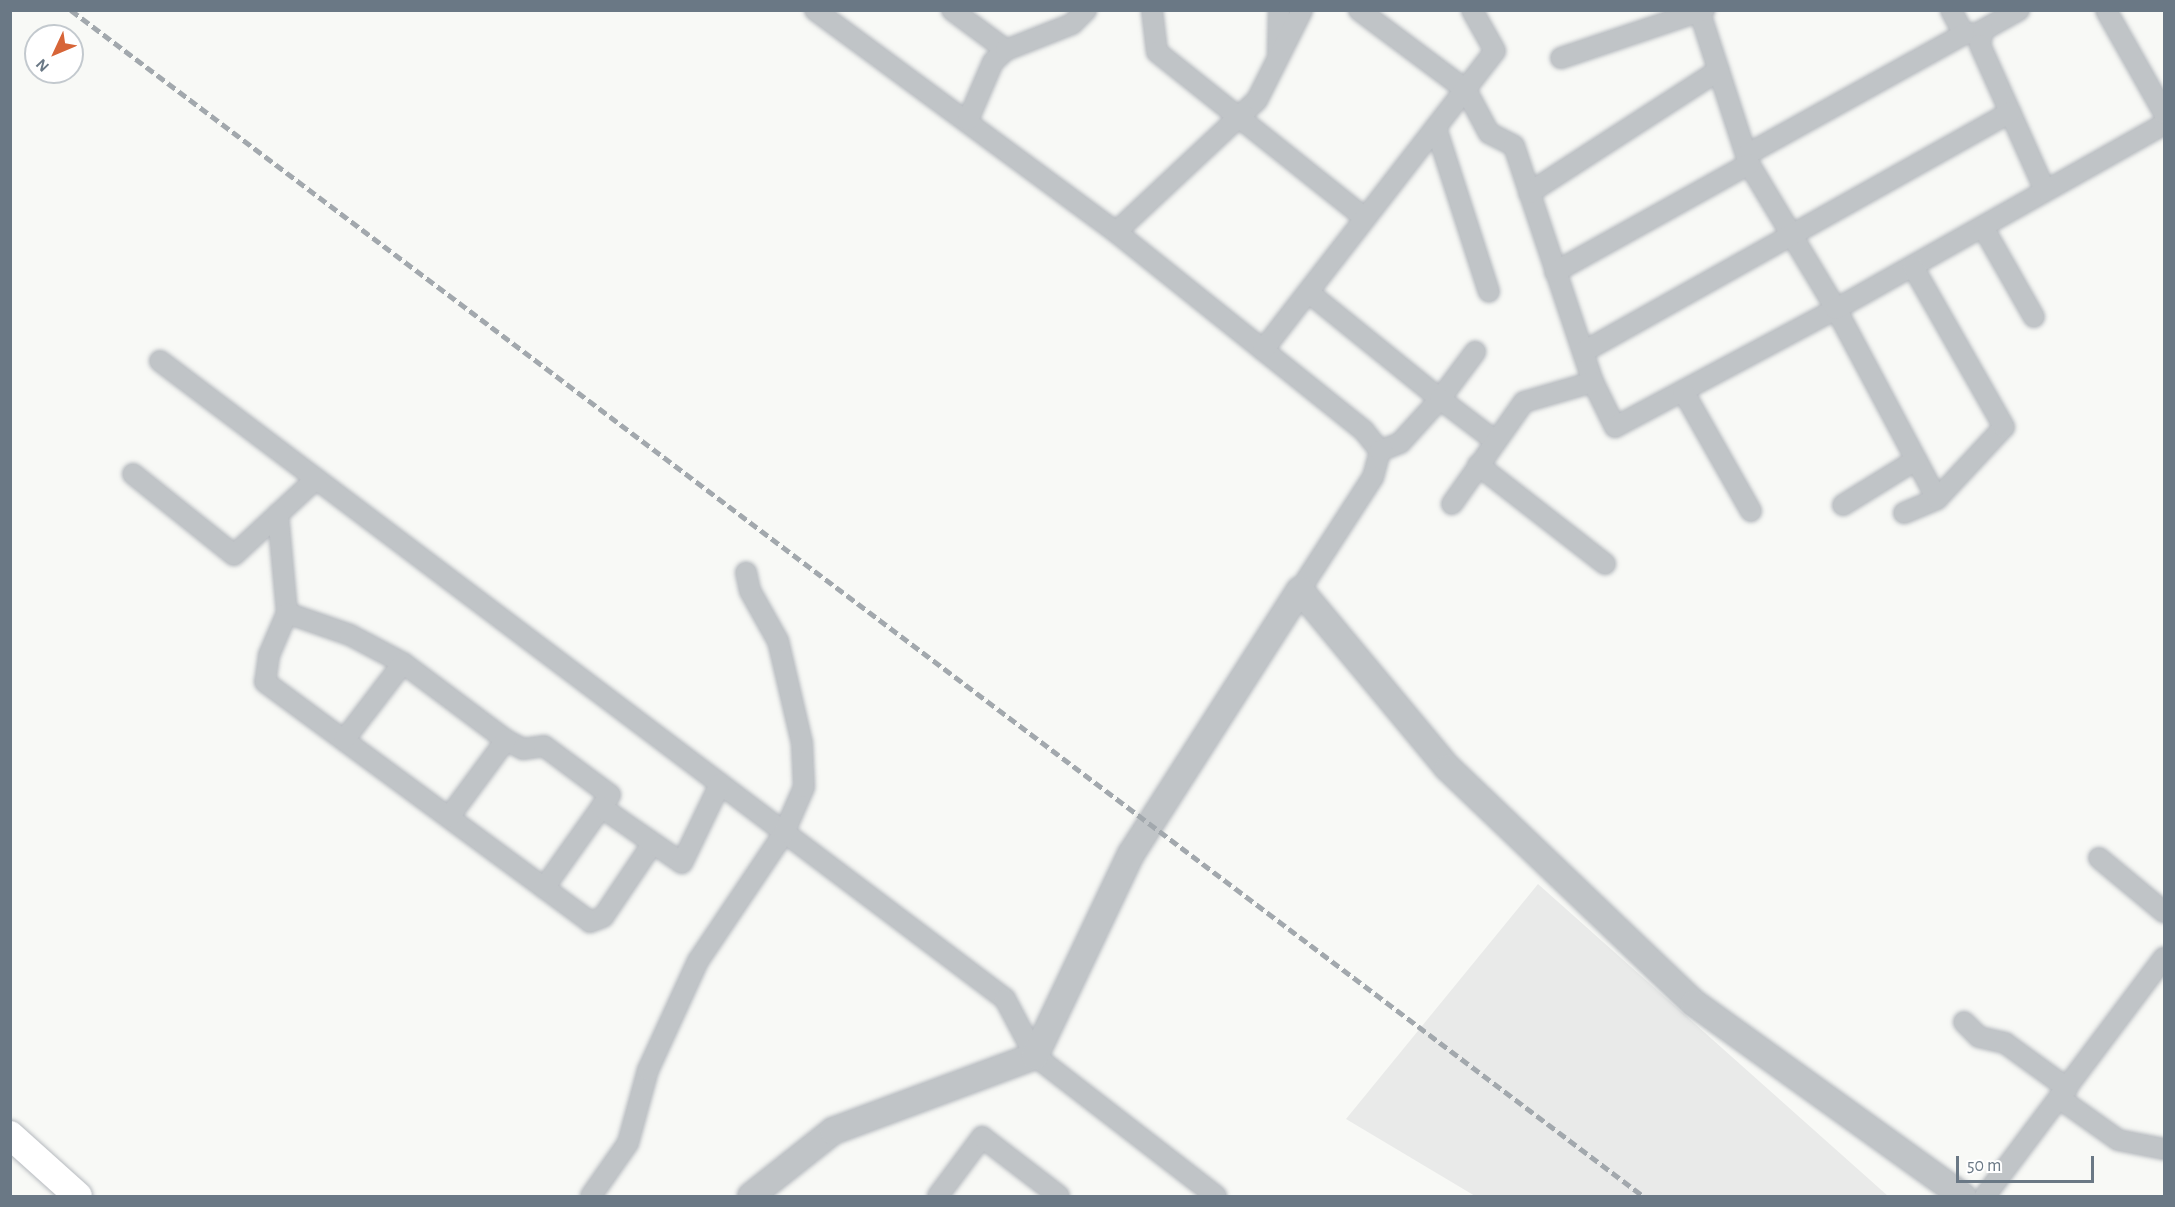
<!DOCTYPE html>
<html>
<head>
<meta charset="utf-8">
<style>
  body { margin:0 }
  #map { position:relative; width:2175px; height:1207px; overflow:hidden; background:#f8f9f6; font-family:"Alegreya Sans",sans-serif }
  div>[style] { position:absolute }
  .built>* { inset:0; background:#e9eae9 }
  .roads { filter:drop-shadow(0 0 2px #b5b9be) drop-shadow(0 0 2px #b5b9be) }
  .minor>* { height:20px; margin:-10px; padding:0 10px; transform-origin:10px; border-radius:10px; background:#c0c4c7 }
  .tertiary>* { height:26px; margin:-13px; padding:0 13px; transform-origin:13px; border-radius:13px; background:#c0c4c7 }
  .secondary>* { height:28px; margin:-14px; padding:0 14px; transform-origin:14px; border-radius:14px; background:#fff }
  .rail>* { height:4.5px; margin-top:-2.25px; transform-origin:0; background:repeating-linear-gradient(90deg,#a2a8ad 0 9px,transparent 0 13.5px) }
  span { translate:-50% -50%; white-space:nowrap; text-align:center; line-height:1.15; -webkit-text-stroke:6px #fff; paint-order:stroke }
  .frame { position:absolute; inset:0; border:12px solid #6a7885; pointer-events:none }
  .north { position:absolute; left:24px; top:24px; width:60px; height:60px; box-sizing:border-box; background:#fff; border:2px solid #c3c9ce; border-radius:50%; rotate:226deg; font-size:16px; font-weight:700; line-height:24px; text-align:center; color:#6a7885 }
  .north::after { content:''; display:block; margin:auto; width:21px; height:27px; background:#d76538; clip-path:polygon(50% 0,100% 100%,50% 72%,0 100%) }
  .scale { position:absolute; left:1956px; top:1156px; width:138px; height:27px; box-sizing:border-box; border:3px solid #6a7885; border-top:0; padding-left:8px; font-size:18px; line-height:21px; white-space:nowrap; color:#6a7885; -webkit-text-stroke:4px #fff; paint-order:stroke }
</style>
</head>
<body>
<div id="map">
  <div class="built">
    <div style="clip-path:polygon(1538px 884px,1888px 1196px,1475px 1196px,1346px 1119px)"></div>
  </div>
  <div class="roads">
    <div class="minor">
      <div style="left:815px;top:10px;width:374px;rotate:36.4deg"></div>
      <div style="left:1116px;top:232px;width:318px;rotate:38.7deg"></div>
      <div style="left:1364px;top:431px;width:26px;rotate:51deg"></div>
      <div style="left:1380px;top:451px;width:27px;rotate:105deg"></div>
      <div style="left:1373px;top:477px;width:135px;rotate:122.9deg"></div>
      <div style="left:952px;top:10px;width:67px;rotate:36.5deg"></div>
      <div style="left:1152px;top:10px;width:42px;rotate:83.2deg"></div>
      <div style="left:1157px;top:52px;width:266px;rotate:38.6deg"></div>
      <div style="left:1359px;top:10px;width:134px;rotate:36.8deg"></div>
      <div style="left:1466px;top:90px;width:49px;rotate:61.9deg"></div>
      <div style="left:1489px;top:133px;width:28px;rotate:27deg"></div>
      <div style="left:1514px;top:146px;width:249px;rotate:71.5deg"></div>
      <div style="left:1593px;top:382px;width:50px;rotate:63.9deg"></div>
      <div style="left:1615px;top:427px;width:251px;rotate:-28.1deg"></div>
      <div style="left:1836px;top:309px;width:215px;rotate:62deg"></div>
      <div style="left:1699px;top:10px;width:162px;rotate:72deg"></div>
      <div style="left:1749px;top:164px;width:169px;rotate:59deg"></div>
      <div style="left:1836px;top:309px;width:377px;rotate:-29.4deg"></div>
      <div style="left:1951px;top:10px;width:27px;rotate:62deg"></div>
      <div style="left:1964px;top:34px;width:11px;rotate:-5deg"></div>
      <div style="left:2019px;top:10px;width:41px;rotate:150.9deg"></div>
      <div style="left:1983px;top:30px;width:15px;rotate:101deg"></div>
      <div style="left:1980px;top:45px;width:159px;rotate:65.9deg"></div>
      <div style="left:2106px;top:10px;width:118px;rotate:60.6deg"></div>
      <div style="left:1278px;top:53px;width:43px;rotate:-88.7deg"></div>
      <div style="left:1561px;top:58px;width:151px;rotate:-18.6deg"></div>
      <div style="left:968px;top:120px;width:63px;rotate:-66.7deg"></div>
      <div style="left:993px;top:62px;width:18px;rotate:-43deg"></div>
      <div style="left:1006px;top:50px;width:71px;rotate:-21.5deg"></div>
      <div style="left:1072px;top:24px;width:20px;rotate:-45deg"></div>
      <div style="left:1436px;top:128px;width:172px;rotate:72.1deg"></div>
      <div style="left:1746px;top:155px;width:249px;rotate:-29deg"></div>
      <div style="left:1529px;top:193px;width:226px;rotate:-32.9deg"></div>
      <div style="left:1984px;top:229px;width:101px;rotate:60.4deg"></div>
      <div style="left:1116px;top:232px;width:193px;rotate:-43.1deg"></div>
      <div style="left:1257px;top:100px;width:101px;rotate:-63.4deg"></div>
      <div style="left:1555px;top:272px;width:222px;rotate:-29.1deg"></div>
      <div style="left:1308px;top:292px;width:170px;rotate:39deg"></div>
      <div style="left:1440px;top:399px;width:59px;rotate:-53.3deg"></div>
      <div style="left:1263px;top:350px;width:378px;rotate:-52.2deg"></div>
      <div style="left:1495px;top:51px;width:47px;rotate:-119.3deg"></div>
      <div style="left:1583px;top:352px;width:490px;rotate:-29.3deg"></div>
      <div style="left:160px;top:361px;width:1059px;rotate:37.05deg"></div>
      <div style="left:1005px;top:999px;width:64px;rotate:62.2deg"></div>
      <div style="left:1035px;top:1056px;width:229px;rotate:37.7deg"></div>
      <div style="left:1683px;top:391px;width:138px;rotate:60.5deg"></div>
      <div style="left:1380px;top:451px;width:22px;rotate:-22deg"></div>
      <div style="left:1400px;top:443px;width:59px;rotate:-47.7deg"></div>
      <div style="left:1440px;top:399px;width:68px;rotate:37.2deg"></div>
      <div style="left:1478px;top:465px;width:161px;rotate:37.9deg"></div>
      <div style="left:133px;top:474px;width:129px;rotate:38.7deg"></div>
      <div style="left:234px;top:555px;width:112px;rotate:-42.8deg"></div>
      <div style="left:1452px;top:504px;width:125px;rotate:-54.8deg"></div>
      <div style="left:1524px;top:402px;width:72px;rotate:-16.2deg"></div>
      <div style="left:1843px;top:505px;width:86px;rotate:-31.7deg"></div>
      <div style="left:1904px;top:513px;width:36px;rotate:-23deg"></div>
      <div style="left:1937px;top:499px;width:98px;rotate:-47.1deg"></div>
      <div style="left:2004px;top:427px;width:184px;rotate:-119.6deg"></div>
      <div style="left:278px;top:514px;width:99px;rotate:84.8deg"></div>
      <div style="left:287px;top:613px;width:46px;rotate:113.2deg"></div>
      <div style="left:269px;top:655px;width:27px;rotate:98deg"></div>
      <div style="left:265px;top:682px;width:404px;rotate:36.4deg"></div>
      <div style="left:590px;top:922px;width:14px;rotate:-21deg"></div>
      <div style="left:603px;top:917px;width:89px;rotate:-56deg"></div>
      <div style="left:287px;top:613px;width:67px;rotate:19.2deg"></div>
      <div style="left:350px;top:635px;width:60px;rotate:27.8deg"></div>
      <div style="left:403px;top:663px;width:129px;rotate:36.8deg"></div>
      <div style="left:506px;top:740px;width:19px;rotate:28deg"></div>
      <div style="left:523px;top:749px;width:21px;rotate:-8deg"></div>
      <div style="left:544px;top:746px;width:82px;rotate:36.6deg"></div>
      <div style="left:610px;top:795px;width:114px;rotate:125.4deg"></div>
      <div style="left:344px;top:740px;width:97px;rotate:-52.5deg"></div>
      <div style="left:601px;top:807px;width:98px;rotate:34.7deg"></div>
      <div style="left:682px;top:863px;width:88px;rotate:-64.3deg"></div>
      <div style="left:449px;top:817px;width:96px;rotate:-53.5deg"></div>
      <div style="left:2099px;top:858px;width:85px;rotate:39.7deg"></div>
      <div style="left:1964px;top:1022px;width:21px;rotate:45deg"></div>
      <div style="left:1979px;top:1037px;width:27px;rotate:13deg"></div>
      <div style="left:2005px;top:1043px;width:77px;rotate:36deg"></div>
      <div style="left:2059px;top:1098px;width:72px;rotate:35.4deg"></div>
      <div style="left:2118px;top:1140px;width:47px;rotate:11.1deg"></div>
      <div style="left:591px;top:1196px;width:65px;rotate:-55.1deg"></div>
      <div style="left:628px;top:1143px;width:76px;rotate:-74.7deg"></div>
      <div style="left:648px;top:1070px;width:120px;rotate:-65.4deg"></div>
      <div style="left:698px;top:961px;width:154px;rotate:-56.1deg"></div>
      <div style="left:784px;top:833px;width:50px;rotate:-66.5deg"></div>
      <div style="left:804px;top:787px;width:44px;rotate:-92.6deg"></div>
      <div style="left:802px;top:743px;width:105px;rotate:-103.2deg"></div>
      <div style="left:778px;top:641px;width:57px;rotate:-119.2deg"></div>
      <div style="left:750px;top:591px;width:19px;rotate:-102deg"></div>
      <div style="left:938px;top:1196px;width:74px;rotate:-53.3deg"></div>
      <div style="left:982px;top:1137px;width:97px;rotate:37.5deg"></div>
      <div style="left:1985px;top:1196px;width:298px;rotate:-53.1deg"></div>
    </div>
    <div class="tertiary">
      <div style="left:751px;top:1196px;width:105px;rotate:-38.4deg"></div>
      <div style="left:833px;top:1131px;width:215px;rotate:-20.4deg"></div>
      <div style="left:1035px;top:1056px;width:224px;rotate:-64.6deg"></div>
      <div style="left:1131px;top:854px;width:313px;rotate:-57.4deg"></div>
      <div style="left:1300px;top:590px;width:231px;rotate:50.3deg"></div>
      <div style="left:1448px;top:768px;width:340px;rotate:43.7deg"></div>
      <div style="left:1694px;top:1003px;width:331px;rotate:35.7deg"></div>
    </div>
    <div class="secondary">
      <div style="left:10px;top:1135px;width:91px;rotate:41.9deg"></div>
    </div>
  </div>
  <div class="rail">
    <div style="left:71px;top:10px;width:1969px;rotate:37.03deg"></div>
  </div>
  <div class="frame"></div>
  <div class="north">N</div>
  <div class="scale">50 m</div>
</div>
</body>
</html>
